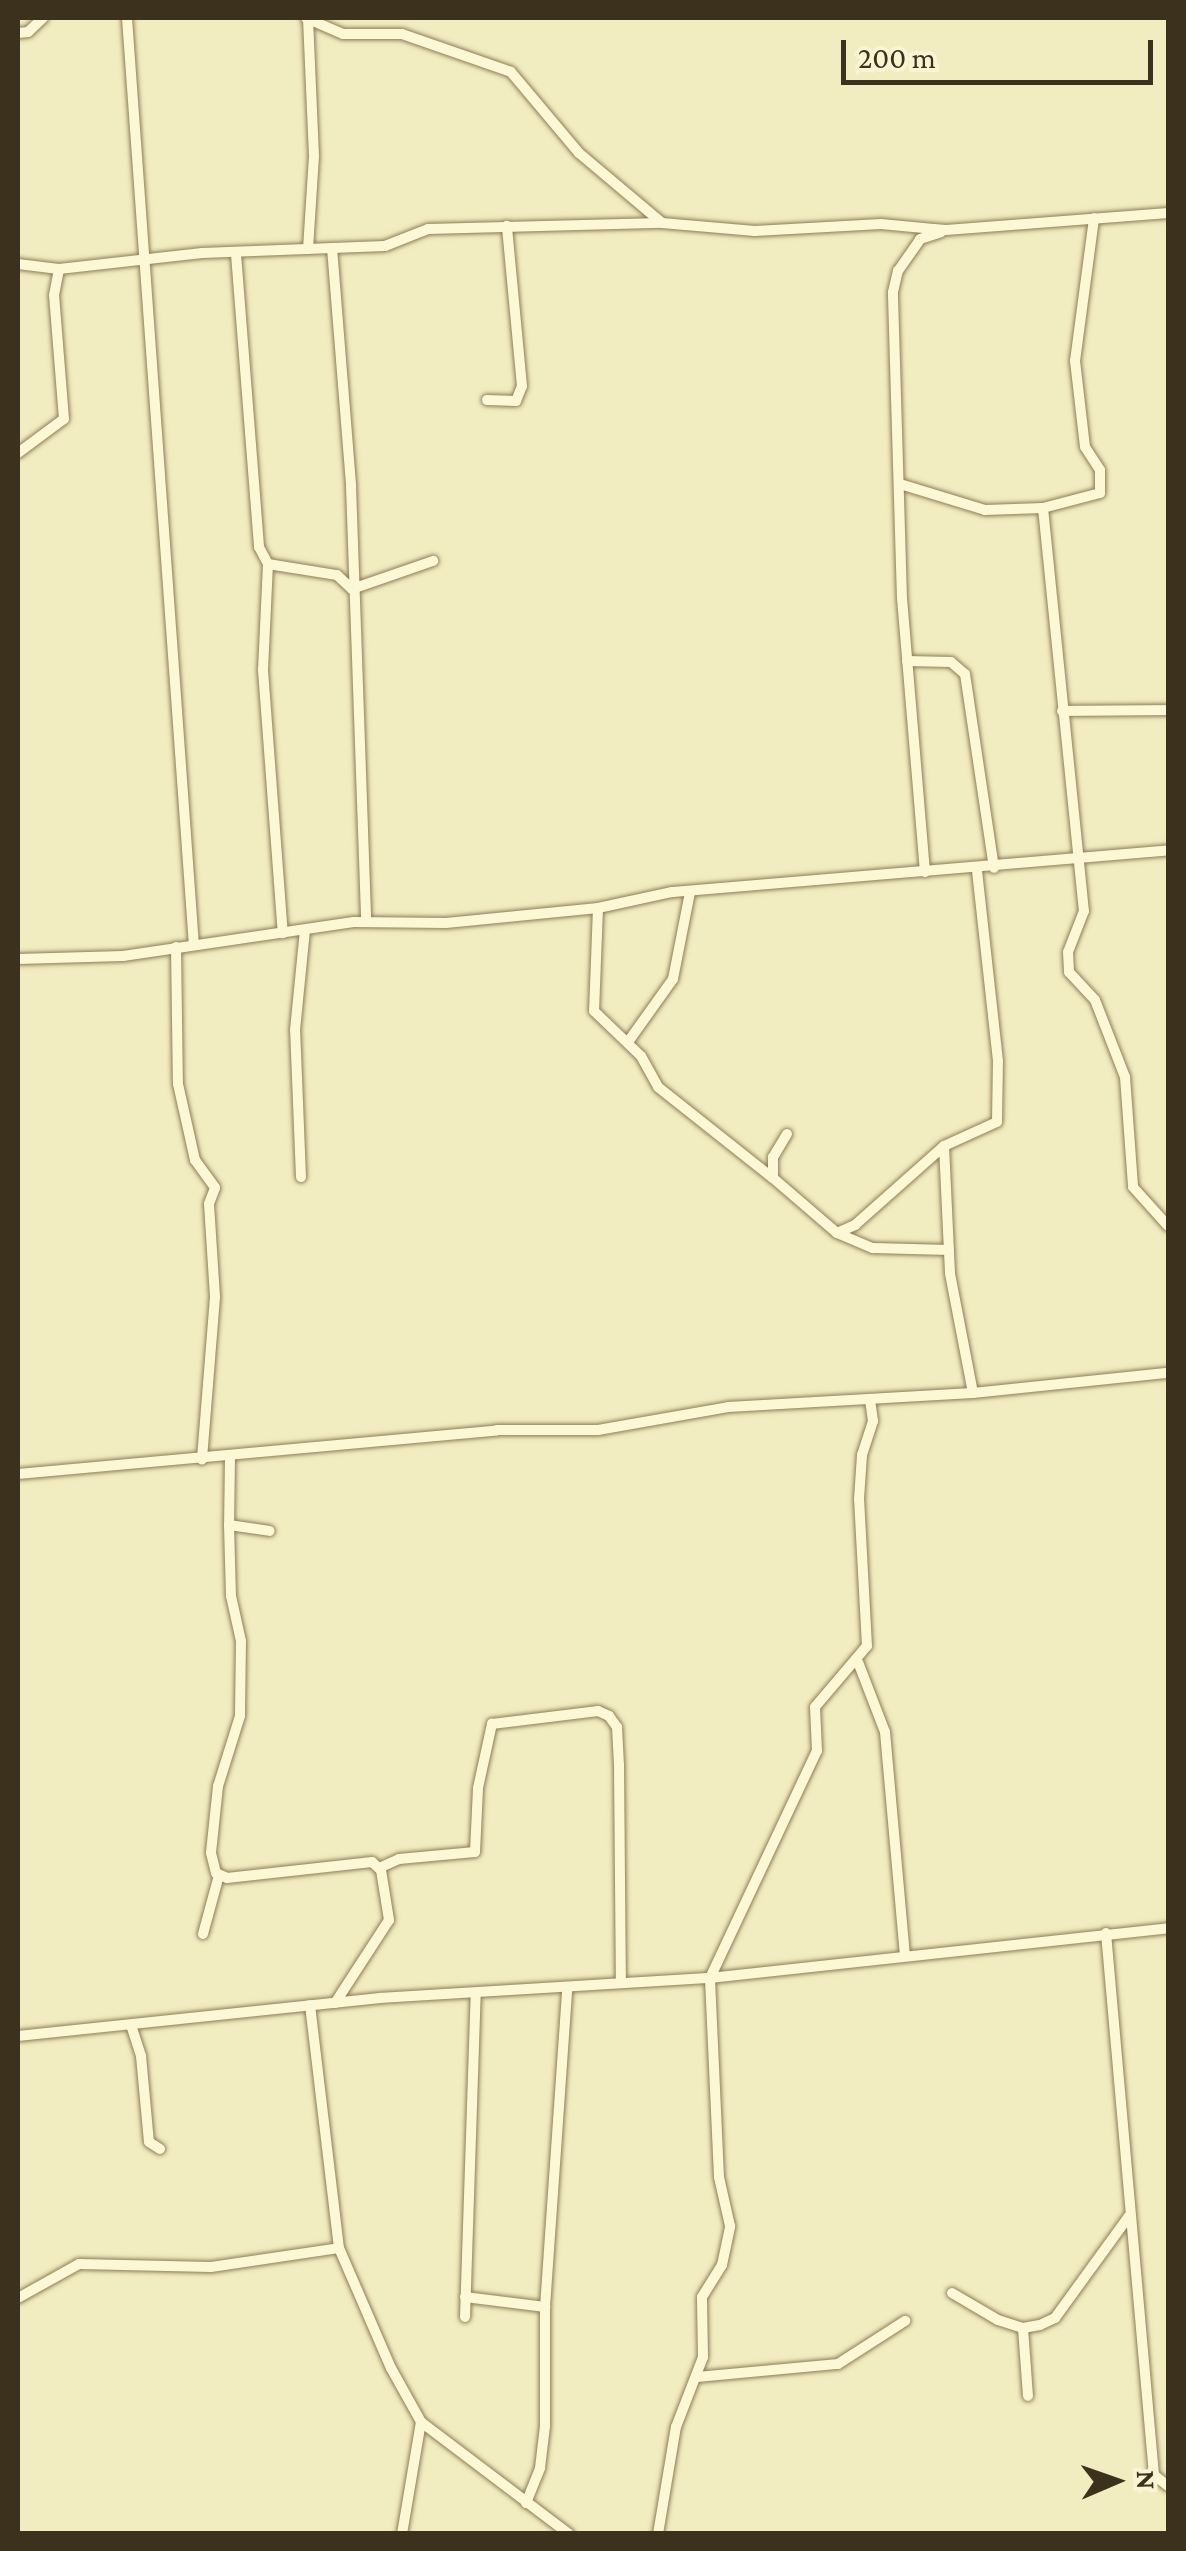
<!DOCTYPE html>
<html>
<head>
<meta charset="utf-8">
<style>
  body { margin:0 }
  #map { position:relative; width:1186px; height:2551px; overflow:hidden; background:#f2ecc1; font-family:"Crimson Pro",serif }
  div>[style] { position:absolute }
  .roads { filter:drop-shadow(0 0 2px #8e7d56) drop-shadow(0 0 2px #8e7d56) }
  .street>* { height:10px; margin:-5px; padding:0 5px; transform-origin:5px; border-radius:5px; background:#fcf7d5 }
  span { translate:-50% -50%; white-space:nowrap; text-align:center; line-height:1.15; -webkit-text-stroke:8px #f9f4d1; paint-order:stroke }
  .frame { position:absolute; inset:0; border:20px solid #3c311c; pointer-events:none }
  .north { position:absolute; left:1066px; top:2431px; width:100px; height:100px; -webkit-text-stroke:8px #f9f4d1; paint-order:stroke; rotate:88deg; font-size:28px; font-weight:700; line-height:40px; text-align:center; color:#3c311c }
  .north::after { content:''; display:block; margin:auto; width:35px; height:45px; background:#3c311c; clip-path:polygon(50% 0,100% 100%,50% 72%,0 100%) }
  .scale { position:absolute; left:841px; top:40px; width:312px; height:45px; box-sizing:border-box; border:5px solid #3c311c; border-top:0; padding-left:12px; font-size:30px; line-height:35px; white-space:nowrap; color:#3c311c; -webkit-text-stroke:8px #f9f4d1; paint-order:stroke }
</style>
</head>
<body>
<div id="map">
  <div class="roads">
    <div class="street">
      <div style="left:127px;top:18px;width:929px;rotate:85.87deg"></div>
      <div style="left:306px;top:18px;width:40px;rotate:23.4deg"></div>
      <div style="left:343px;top:34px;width:59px"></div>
      <div style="left:402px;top:34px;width:115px;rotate:19.2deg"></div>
      <div style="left:511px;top:72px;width:106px;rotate:50deg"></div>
      <div style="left:579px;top:153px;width:107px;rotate:40.1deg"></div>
      <div style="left:18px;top:33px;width:10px;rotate:-6deg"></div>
      <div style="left:28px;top:32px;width:21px;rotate:-43deg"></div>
      <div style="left:332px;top:248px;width:239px;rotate:85.4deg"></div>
      <div style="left:351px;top:486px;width:436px;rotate:88deg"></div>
      <div style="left:308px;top:249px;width:93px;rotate:-86.3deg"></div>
      <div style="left:314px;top:156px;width:136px;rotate:-92.5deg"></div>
      <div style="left:236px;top:254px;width:294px;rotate:85.5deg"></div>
      <div style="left:259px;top:547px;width:19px;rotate:62deg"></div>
      <div style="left:268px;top:564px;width:106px;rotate:92.7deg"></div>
      <div style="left:263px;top:670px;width:264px;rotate:85.7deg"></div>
      <div style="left:18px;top:264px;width:41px;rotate:7deg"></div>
      <div style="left:59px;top:269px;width:144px;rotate:-6.4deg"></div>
      <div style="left:202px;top:253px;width:183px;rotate:-2.2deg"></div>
      <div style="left:385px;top:246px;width:46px;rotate:-21.6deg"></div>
      <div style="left:428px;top:229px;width:234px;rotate:-1.5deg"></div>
      <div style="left:662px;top:223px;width:93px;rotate:4.9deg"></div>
      <div style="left:755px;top:231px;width:126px;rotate:-3.2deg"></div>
      <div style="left:881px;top:224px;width:65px;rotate:5.3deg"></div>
      <div style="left:946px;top:230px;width:223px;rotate:-4.4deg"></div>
      <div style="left:487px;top:400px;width:29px;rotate:2deg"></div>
      <div style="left:516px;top:401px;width:16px;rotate:-68deg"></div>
      <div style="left:522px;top:386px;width:161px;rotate:-95.4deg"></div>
      <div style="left:18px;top:453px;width:57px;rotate:-36.5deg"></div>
      <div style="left:64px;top:419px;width:124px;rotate:-94.6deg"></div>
      <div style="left:54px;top:295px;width:26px;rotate:-79deg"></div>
      <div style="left:900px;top:484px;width:89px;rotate:17deg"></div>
      <div style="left:985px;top:510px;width:58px;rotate:-2deg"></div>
      <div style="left:1043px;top:508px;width:59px;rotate:-14.7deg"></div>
      <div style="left:1100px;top:493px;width:23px;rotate:-90deg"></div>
      <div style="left:1100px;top:470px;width:27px;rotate:-123deg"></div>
      <div style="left:1085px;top:447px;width:87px;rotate:-96.6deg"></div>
      <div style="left:1075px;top:361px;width:144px;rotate:-82.4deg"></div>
      <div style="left:1043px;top:508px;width:405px;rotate:84.2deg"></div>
      <div style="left:1084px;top:911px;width:44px;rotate:111.3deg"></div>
      <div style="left:1068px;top:952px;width:20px;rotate:87deg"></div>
      <div style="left:1069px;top:972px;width:38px;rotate:47deg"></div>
      <div style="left:1095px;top:1000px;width:83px;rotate:68.7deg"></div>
      <div style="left:1125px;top:1077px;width:110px;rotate:85.8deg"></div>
      <div style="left:1133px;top:1187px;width:52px;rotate:48.1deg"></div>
      <div style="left:268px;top:564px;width:70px;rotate:9.1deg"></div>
      <div style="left:337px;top:575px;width:21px;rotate:43deg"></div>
      <div style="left:352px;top:589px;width:86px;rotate:-19.1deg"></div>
      <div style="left:907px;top:661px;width:44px;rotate:1.3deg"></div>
      <div style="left:951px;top:662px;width:18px;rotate:41deg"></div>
      <div style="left:965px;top:674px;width:196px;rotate:81.5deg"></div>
      <div style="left:1062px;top:711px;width:106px;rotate:-0.5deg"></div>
      <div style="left:925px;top:872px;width:274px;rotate:-94.8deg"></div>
      <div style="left:902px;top:599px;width:307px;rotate:-91.7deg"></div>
      <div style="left:893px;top:292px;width:22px;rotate:-77deg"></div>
      <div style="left:898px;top:271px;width:39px;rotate:-55deg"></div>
      <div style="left:920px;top:239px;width:22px;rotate:-18deg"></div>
      <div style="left:598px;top:908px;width:103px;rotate:92.2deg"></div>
      <div style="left:594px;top:1011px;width:65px;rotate:43.8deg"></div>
      <div style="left:641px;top:1056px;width:35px;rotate:61deg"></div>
      <div style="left:658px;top:1087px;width:147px;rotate:38.4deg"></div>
      <div style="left:176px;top:947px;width:137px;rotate:89.2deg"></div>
      <div style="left:178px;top:1084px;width:78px;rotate:77.4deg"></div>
      <div style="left:195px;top:1160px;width:34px;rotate:54deg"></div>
      <div style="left:215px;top:1188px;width:17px;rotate:111deg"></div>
      <div style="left:209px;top:1204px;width:93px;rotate:86.3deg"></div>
      <div style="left:215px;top:1297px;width:163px;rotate:94.6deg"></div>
      <div style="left:18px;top:959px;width:105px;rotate:-1.6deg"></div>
      <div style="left:123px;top:956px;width:233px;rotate:-8.4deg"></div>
      <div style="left:354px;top:922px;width:92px;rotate:0.6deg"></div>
      <div style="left:446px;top:923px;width:153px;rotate:-5.6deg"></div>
      <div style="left:598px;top:908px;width:76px;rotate:-12.2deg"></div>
      <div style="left:672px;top:892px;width:498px;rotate:-4.8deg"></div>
      <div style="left:628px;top:1042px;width:77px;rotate:-54.5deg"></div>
      <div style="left:673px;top:979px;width:89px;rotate:-78.9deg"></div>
      <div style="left:787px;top:1134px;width:27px;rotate:121deg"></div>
      <div style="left:773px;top:1157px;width:21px;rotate:90deg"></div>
      <div style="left:773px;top:1178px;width:84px;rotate:40.7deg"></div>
      <div style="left:837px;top:1233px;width:20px;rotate:-24deg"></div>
      <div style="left:855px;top:1225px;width:119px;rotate:-41.6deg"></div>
      <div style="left:301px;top:1177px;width:147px;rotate:-92.3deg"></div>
      <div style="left:295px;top:1030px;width:100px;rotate:-84.3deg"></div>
      <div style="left:837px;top:1233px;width:39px;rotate:23deg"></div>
      <div style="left:873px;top:1248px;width:76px;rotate:1.5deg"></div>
      <div style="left:973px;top:1393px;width:122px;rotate:-100.9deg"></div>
      <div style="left:950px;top:1273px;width:127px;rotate:-92.7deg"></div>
      <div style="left:944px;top:1146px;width:58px;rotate:-24.4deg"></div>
      <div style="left:997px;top:1122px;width:61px;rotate:-89.1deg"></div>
      <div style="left:998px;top:1061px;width:191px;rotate:-96.3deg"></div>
      <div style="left:230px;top:1457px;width:68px;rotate:90.8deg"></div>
      <div style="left:229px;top:1525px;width:41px;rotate:8.3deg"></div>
      <div style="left:18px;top:1474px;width:481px;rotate:-5.2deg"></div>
      <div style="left:497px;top:1430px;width:101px"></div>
      <div style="left:598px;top:1430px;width:132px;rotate:-10deg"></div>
      <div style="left:728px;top:1407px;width:245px;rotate:-3.3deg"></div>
      <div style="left:973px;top:1393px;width:196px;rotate:-5.9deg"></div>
      <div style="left:229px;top:1525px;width:71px;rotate:88.4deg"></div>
      <div style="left:231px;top:1596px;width:46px;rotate:77.5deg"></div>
      <div style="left:241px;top:1641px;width:75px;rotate:90.8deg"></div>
      <div style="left:240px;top:1716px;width:73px;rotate:107.4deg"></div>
      <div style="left:218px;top:1786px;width:67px;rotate:96deg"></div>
      <div style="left:211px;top:1853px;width:21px;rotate:76deg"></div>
      <div style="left:216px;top:1873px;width:12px;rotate:24deg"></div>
      <div style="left:227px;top:1878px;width:146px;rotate:-6.3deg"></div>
      <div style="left:372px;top:1862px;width:12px;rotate:42deg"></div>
      <div style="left:381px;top:1870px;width:51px;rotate:80.9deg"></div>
      <div style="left:389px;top:1920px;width:99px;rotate:123deg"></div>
      <div style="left:858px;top:1662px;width:75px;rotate:68.9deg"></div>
      <div style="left:885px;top:1732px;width:224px;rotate:84.9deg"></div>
      <div style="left:379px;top:1868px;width:22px;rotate:-24deg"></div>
      <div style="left:399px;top:1859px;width:76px;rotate:-5.3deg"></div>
      <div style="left:475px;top:1852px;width:64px;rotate:-87.3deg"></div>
      <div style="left:478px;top:1788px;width:66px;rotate:-77.7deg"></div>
      <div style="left:492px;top:1724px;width:107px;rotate:-7deg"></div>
      <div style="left:598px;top:1711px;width:12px;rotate:24deg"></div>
      <div style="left:609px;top:1716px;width:14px;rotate:54deg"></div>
      <div style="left:617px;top:1727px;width:38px;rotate:87deg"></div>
      <div style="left:619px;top:1765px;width:216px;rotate:89.5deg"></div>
      <div style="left:1106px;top:1933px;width:544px;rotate:84.94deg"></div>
      <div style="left:1154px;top:2475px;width:18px;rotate:38deg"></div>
      <div style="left:203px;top:1934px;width:61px;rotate:-74.8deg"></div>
      <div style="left:310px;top:2005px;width:245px;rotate:83.2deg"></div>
      <div style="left:339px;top:2248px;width:131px;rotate:66.6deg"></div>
      <div style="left:391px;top:2368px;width:62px;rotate:60.9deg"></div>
      <div style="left:421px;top:2422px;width:186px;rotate:37.1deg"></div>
      <div style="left:131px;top:2025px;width:33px;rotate:72deg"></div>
      <div style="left:141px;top:2056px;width:86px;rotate:84.7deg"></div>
      <div style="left:149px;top:2142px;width:13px;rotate:32deg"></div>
      <div style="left:18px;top:2036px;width:364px;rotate:-6deg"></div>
      <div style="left:380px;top:1998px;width:331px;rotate:-3.5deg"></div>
      <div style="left:710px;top:1978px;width:461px;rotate:-6.2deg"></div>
      <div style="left:952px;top:2293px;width:53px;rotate:30.4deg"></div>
      <div style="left:998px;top:2320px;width:26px;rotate:18deg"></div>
      <div style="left:1023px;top:2328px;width:17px;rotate:-10deg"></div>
      <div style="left:1040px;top:2325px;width:17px;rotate:-25deg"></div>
      <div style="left:1055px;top:2318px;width:126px;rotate:-54deg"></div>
      <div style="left:465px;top:2297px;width:81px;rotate:7.1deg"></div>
      <div style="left:18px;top:2298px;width:70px;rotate:-29.1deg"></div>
      <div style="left:79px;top:2264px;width:132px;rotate:1.3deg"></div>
      <div style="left:211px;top:2267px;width:129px;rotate:-8.4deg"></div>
      <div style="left:465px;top:2317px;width:324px;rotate:-88.1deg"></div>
      <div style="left:1023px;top:2328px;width:68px;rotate:85.8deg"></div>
      <div style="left:697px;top:2377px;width:142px;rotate:-5.3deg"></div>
      <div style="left:838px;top:2364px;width:80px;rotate:-32.7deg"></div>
      <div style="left:526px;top:2503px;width:38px;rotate:-68deg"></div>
      <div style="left:540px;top:2468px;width:42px;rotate:-83.2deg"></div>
      <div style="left:545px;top:2426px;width:119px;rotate:-90deg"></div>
      <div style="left:545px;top:2307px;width:319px;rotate:-86deg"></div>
      <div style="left:402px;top:2534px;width:114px;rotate:-80.4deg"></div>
      <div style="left:658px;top:2534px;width:109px;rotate:-80.5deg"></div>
      <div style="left:676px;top:2427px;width:75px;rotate:-68.9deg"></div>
      <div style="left:703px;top:2357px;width:60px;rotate:-91deg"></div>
      <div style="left:702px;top:2297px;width:38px;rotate:-58deg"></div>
      <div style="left:722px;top:2265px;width:40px;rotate:-78deg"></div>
      <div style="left:730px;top:2226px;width:50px;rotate:-102.7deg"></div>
      <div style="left:719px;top:2177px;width:199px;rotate:-92.6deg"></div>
      <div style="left:710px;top:1978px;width:251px;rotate:-64.8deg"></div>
      <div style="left:817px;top:1751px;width:44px;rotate:-92.6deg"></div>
      <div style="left:815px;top:1707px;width:80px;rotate:-49.6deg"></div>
      <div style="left:867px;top:1646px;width:147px;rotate:-93.1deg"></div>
      <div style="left:859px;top:1499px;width:44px;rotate:-86.1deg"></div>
      <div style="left:862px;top:1455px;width:36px;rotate:-72deg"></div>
      <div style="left:873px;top:1421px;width:21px;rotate:-98deg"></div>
    </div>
  </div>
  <div class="frame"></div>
  <div class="north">N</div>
  <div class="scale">200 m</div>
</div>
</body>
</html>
